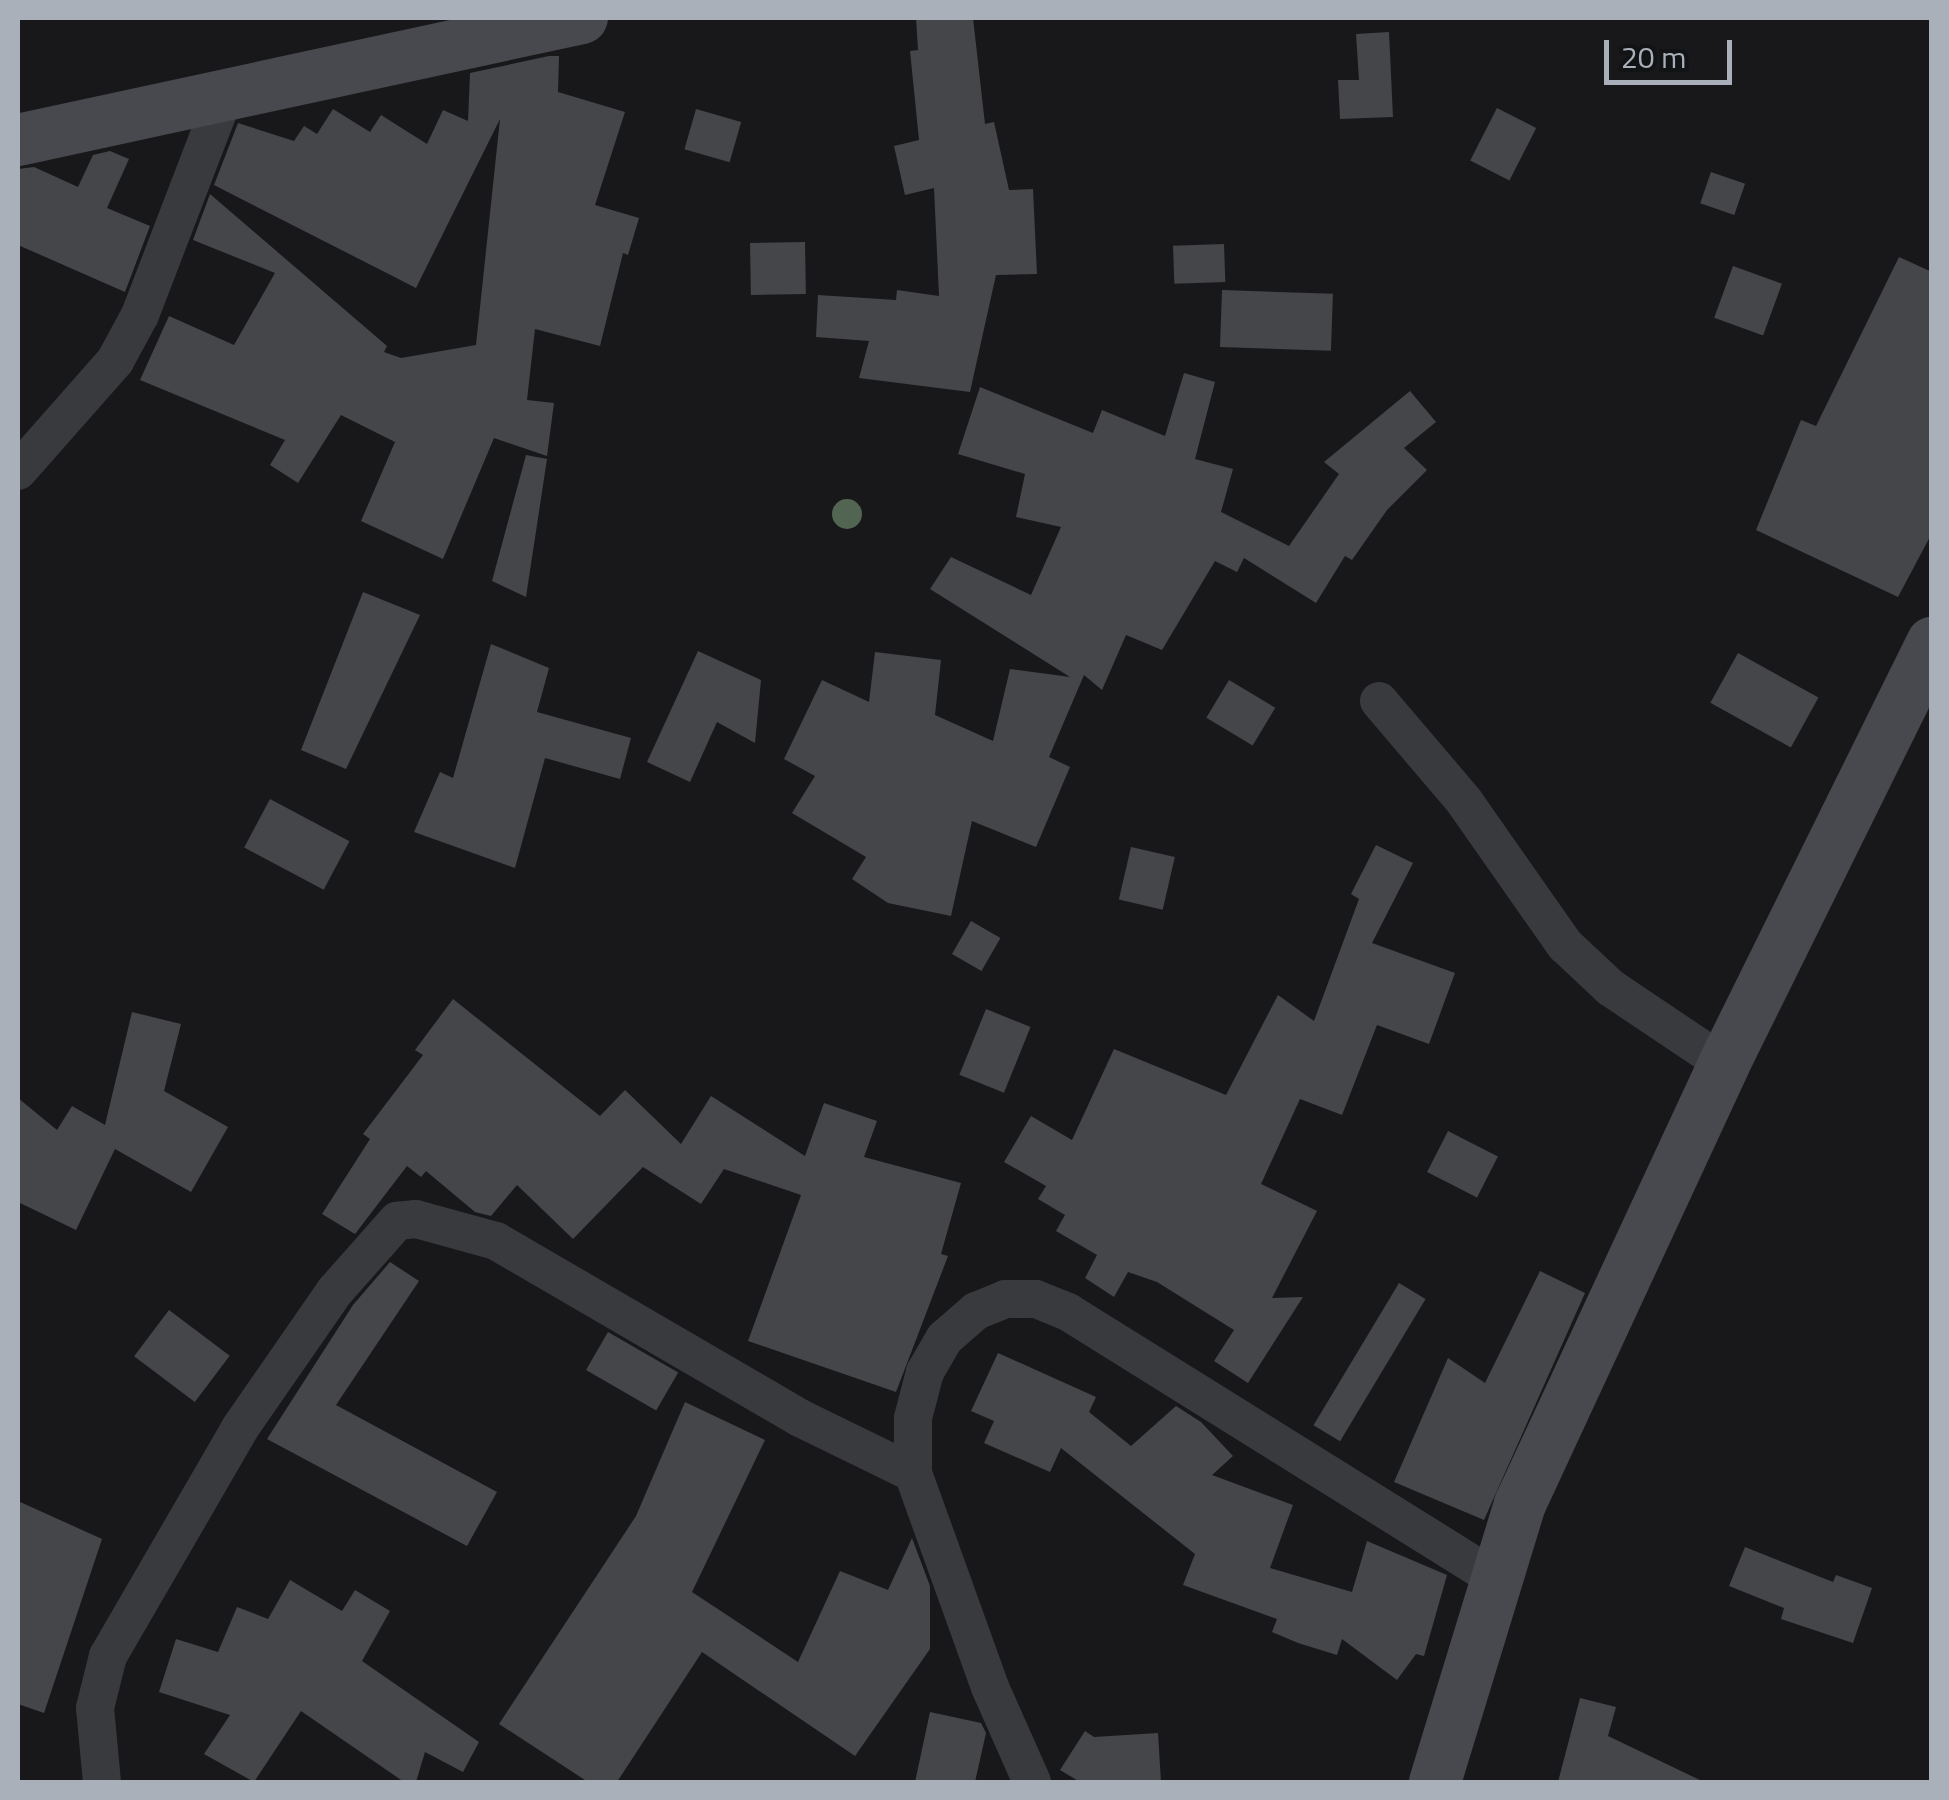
<!DOCTYPE html>
<html>
<head>
<meta charset="utf-8">
<style>
  body { margin:0 }
  #map { position:relative; width:1949px; height:1800px; overflow:hidden; background:#18181a; font-family:"Titillium Web",sans-serif }
  div>[style] { position:absolute }
  .building>* { inset:0; background:#44464a; transform-origin:0 0 }
  .street>* { height:38px; margin:-19px; padding:0 19px; transform-origin:19px; border-radius:19px; background:#393a3e }
  .secondary>* { height:52px; margin:-26px; padding:0 26px; transform-origin:26px; border-radius:26px; background:#47494e }
  .trees>* { width:30px; height:30px; margin:-15px; border-radius:50%; background:#526553 }
  span { translate:-50% -50%; white-space:nowrap; text-align:center; line-height:1.15; -webkit-text-stroke:10px #121315; paint-order:stroke }
  .frame { position:absolute; inset:0; border:20px solid #aab0b9; pointer-events:none }
  .scale { position:absolute; left:1604px; top:40px; width:128px; height:45px; box-sizing:border-box; border:5px solid #aab0b9; border-top:0; padding-left:12px; font-size:30px; line-height:35px; white-space:nowrap; color:#aab0b9; -webkit-text-stroke:8px #121315; paint-order:stroke }
</style>
</head>
<body>
<div id="map">
  <div class="building">
    <div style="clip-path:polygon(916px 18px,973px 18px,985px 124px,994px 122px,1009px 190px,1033px 189px,1037px 274px,996px 275px,970px 392px,859px 378px,869px 341px,816px 337px,818px 295px,896px 300px,897px 290px,939px 296px,934px 188px,905px 195px,894px 146px,919px 140px,910px 51px,918px 50px)"></div>
    <div style="clip-path:polygon(1389px 32px,1393px 117px,1340px 119px,1338px 80px,1359px 80px,1356px 34px)"></div>
    <div style="clip-path:polygon(549px 56px,559px 56px,558px 92px,625px 112px,595px 205px,639px 218px,628px 255px,623px 253px,600px 346px,535px 329px,527px 400px,554px 403px,547px 456px,494px 438px,443px 559px,361px 521px,395px 442px,341px 415px,298px 483px,270px 465px,285px 440px,140px 380px,169px 316px,234px 345px,275px 273px,193px 240px,210px 194px,387px 346px,384px 352px,401px 358px,476px 345px,500px 119px,416px 288px,214px 185px,238px 123px,294px 141px,304px 126px,317px 134px,333px 109px,370px 132px,381px 115px,427px 144px,443px 110px,468px 121px,470px 73px)"></div>
    <div style="left:1497px;top:108px;width:44px;height:59px;rotate:27deg"></div>
    <div style="left:696px;top:109px;width:47px;height:42px;rotate:16deg"></div>
    <div style="clip-path:polygon(110px 151px,129px 159px,107px 208px,150px 226px,125px 292px,18px 245px,18px 169px,34px 167px,78px 187px,93px 155px)"></div>
    <div style="left:1711px;top:172px;width:36px;height:33px;rotate:19deg"></div>
    <div style="left:805px;top:242px;width:52px;height:55px;rotate:89deg"></div>
    <div style="left:1224px;top:244px;width:38px;height:51px;rotate:88deg"></div>
    <div style="clip-path:polygon(1899px 257px,1932px 272px,1932px 533px,1898px 597px,1756px 530px,1801px 420px,1816px 426px)"></div>
    <div style="left:1733px;top:266px;width:52px;height:55px;rotate:20deg"></div>
    <div style="left:1222px;top:290px;width:111px;height:57px;rotate:2deg"></div>
    <div style="clip-path:polygon(1184px 373px,1215px 382px,1195px 459px,1233px 469px,1221px 512px,1289px 546px,1339px 474px,1324px 462px,1410px 391px,1436px 422px,1404px 448px,1427px 470px,1387px 510px,1352px 560px,1345px 556px,1316px 603px,1244px 558px,1237px 572px,1215px 561px,1162px 650px,1126px 635px,1102px 690px,1084px 675px,1049px 757px,1070px 767px,1036px 847px,972px 821px,951px 916px,888px 903px,852px 879px,866px 857px,792px 813px,815px 776px,784px 759px,822px 680px,869px 702px,875px 652px,941px 660px,935px 715px,993px 741px,1010px 669px,1070px 677px,930px 589px,951px 557px,1031px 595px,1061px 527px,1016px 517px,1025px 474px,958px 454px,980px 387px,1093px 433px,1102px 410px,1165px 436px)"></div>
    <div style="clip-path:polygon(526px 455px,547px 459px,526px 597px,492px 581px)"></div>
    <div style="clip-path:polygon(363px 592px,420px 615px,346px 769px,301px 750px)"></div>
    <div style="clip-path:polygon(491px 644px,549px 668px,537px 712px,631px 738px,620px 779px,545px 758px,515px 868px,414px 832px,440px 772px,453px 778px)"></div>
    <div style="clip-path:polygon(698px 651px,761px 680px,755px 743px,717px 722px,690px 782px,647px 762px)"></div>
    <div style="left:1738px;top:653px;width:92px;height:57px;rotate:29deg"></div>
    <div style="left:1229px;top:680px;width:54px;height:44px;rotate:31deg"></div>
    <div style="left:270px;top:799px;width:90px;height:55px;rotate:28deg"></div>
    <div style="clip-path:polygon(1376px 845px,1413px 863px,1372px 943px,1455px 973px,1429px 1044px,1377px 1025px,1342px 1115px,1300px 1099px,1261px 1184px,1317px 1211px,1272px 1298px,1303px 1297px,1248px 1383px,1214px 1361px,1234px 1330px,1157px 1282px,1128px 1272px,1114px 1297px,1085px 1278px,1097px 1255px,1056px 1231px,1065px 1215px,1038px 1199px,1046px 1186px,1004px 1162px,1031px 1116px,1072px 1140px,1114px 1049px,1226px 1095px,1278px 995px,1314px 1021px,1359px 899px,1351px 894px)"></div>
    <div style="left:1131px;top:847px;width:45px;height:54px;rotate:13deg"></div>
    <div style="left:971px;top:921px;width:34px;height:38px;rotate:30deg"></div>
    <div style="clip-path:polygon(453px 999px,600px 1116px,625px 1090px,681px 1144px,711px 1096px,805px 1156px,824px 1103px,877px 1121px,864px 1157px,961px 1183px,941px 1254px,948px 1256px,896px 1392px,748px 1341px,801px 1195px,724px 1169px,701px 1204px,643px 1167px,573px 1239px,517px 1185px,491px 1216px,475px 1212px,426px 1171px,421px 1177px,407px 1166px,355px 1234px,322px 1214px,370px 1139px,363px 1134px,423px 1055px,415px 1050px)"></div>
    <div style="left:986px;top:1009px;width:48px;height:71px;rotate:22deg"></div>
    <div style="clip-path:polygon(132px 1012px,181px 1024px,164px 1091px,228px 1127px,191px 1192px,115px 1149px,76px 1230px,18px 1202px,18px 1098px,57px 1130px,72px 1106px,105px 1125px)"></div>
    <div style="left:1448px;top:1131px;width:56px;height:46px;rotate:27deg"></div>
    <div style="clip-path:polygon(390px 1262px,419px 1281px,336px 1405px,497px 1492px,467px 1546px,267px 1439px,353px 1305px)"></div>
    <div style="clip-path:polygon(1540px 1271px,1585px 1293px,1484px 1520px,1394px 1482px,1448px 1358px,1485px 1383px)"></div>
    <div style="left:1399px;top:1283px;width:31px;height:166px;rotate:31deg"></div>
    <div style="left:169px;top:1310px;width:76px;height:58px;rotate:37deg"></div>
    <div style="left:608px;top:1332px;width:81px;height:44px;rotate:30deg"></div>
    <div style="clip-path:polygon(998px 1353px,1096px 1397px,1089px 1412px,1131px 1446px,1176px 1406px,1201px 1422px,1233px 1456px,1212px 1475px,1293px 1505px,1270px 1568px,1352px 1592px,1367px 1541px,1447px 1575px,1424px 1656px,1416px 1654px,1397px 1680px,1342px 1639px,1337px 1655px,1298px 1643px,1272px 1632px,1277px 1619px,1183px 1585px,1195px 1554px,1061px 1448px,1050px 1472px,984px 1443px,994px 1421px,971px 1411px)"></div>
    <div style="clip-path:polygon(685px 1402px,765px 1440px,692px 1592px,798px 1662px,840px 1571px,888px 1590px,912px 1538px,930px 1586px,930px 1649px,855px 1756px,702px 1652px,617px 1782px,588px 1782px,499px 1724px,636px 1516px)"></div>
    <div style="clip-path:polygon(18px 1501px,102px 1539px,44px 1713px,18px 1704px)"></div>
    <div style="clip-path:polygon(1745px 1547px,1833px 1582px,1836px 1575px,1872px 1588px,1853px 1643px,1781px 1619px,1784px 1608px,1729px 1586px)"></div>
    <div style="clip-path:polygon(290px 1580px,342px 1611px,355px 1590px,390px 1611px,362px 1661px,479px 1742px,463px 1772px,425px 1752px,416px 1782px,404px 1782px,301px 1711px,254px 1782px,204px 1754px,230px 1715px,159px 1692px,176px 1639px,218px 1652px,237px 1607px,268px 1619px)"></div>
    <div style="clip-path:polygon(1580px 1698px,1616px 1707px,1608px 1736px,1704px 1782px,1558px 1782px)"></div>
    <div style="clip-path:polygon(930px 1712px,981px 1723px,986px 1733px,975px 1782px,915px 1782px)"></div>
    <div style="clip-path:polygon(1085px 1731px,1094px 1737px,1158px 1733px,1161px 1782px,1080px 1782px,1060px 1770px)"></div>
  </div>
  <div class="street">
    <div style="left:18px;top:471px;width:147px;rotate:-48.6deg"></div>
    <div style="left:115px;top:361px;width:52px;rotate:-61.5deg"></div>
    <div style="left:140px;top:315px;width:235px;rotate:-69deg"></div>
    <div style="left:1379px;top:701px;width:131px;rotate:49.6deg"></div>
    <div style="left:1464px;top:801px;width:176px;rotate:55deg"></div>
    <div style="left:1565px;top:945px;width:63px;rotate:43.1deg"></div>
    <div style="left:1611px;top:988px;width:136px;rotate:33.9deg"></div>
    <div style="left:102px;top:1782px;width:74px;rotate:-95.4deg"></div>
    <div style="left:95px;top:1708px;width:54px;rotate:-76deg"></div>
    <div style="left:108px;top:1656px;width:263px;rotate:-59.9deg"></div>
    <div style="left:240px;top:1428px;width:167px;rotate:-55.3deg"></div>
    <div style="left:335px;top:1291px;width:94px;rotate:-48.5deg"></div>
    <div style="left:397px;top:1221px;width:19px;rotate:-6deg"></div>
    <div style="left:416px;top:1219px;width:83px;rotate:15.4deg"></div>
    <div style="left:496px;top:1241px;width:352px;rotate:30.2deg"></div>
    <div style="left:800px;top:1418px;width:126px;rotate:26deg"></div>
    <div style="left:1032px;top:1782px;width:104px;rotate:-113.9deg"></div>
    <div style="left:990px;top:1687px;width:227px;rotate:-109.8deg"></div>
    <div style="left:913px;top:1473px;width:55px;rotate:-90deg"></div>
    <div style="left:913px;top:1418px;width:48px;rotate:-75.4deg"></div>
    <div style="left:925px;top:1372px;width:39px;rotate:-60deg"></div>
    <div style="left:945px;top:1338px;width:41px;rotate:-41.1deg"></div>
    <div style="left:976px;top:1311px;width:31px;rotate:-22deg"></div>
    <div style="left:1005px;top:1299px;width:31px"></div>
    <div style="left:1036px;top:1299px;width:35px;rotate:22deg"></div>
    <div style="left:1068px;top:1312px;width:501px;rotate:31.94deg"></div>
  </div>
  <div class="secondary">
    <div style="left:18px;top:140px;width:577px;rotate:-12.21deg"></div>
    <div style="left:1435px;top:1782px;width:291px;rotate:-73deg"></div>
    <div style="left:1520px;top:1504px;width:485px;rotate:-65.1deg"></div>
    <div style="left:1724px;top:1064px;width:470px;rotate:-63.7deg"></div>
  </div>
  <div class="trees">
    <div style="left:847px;top:514px"></div>
  </div>
  <div class="frame"></div>
  <div class="scale">20 m</div>
</div>
</body>
</html>
